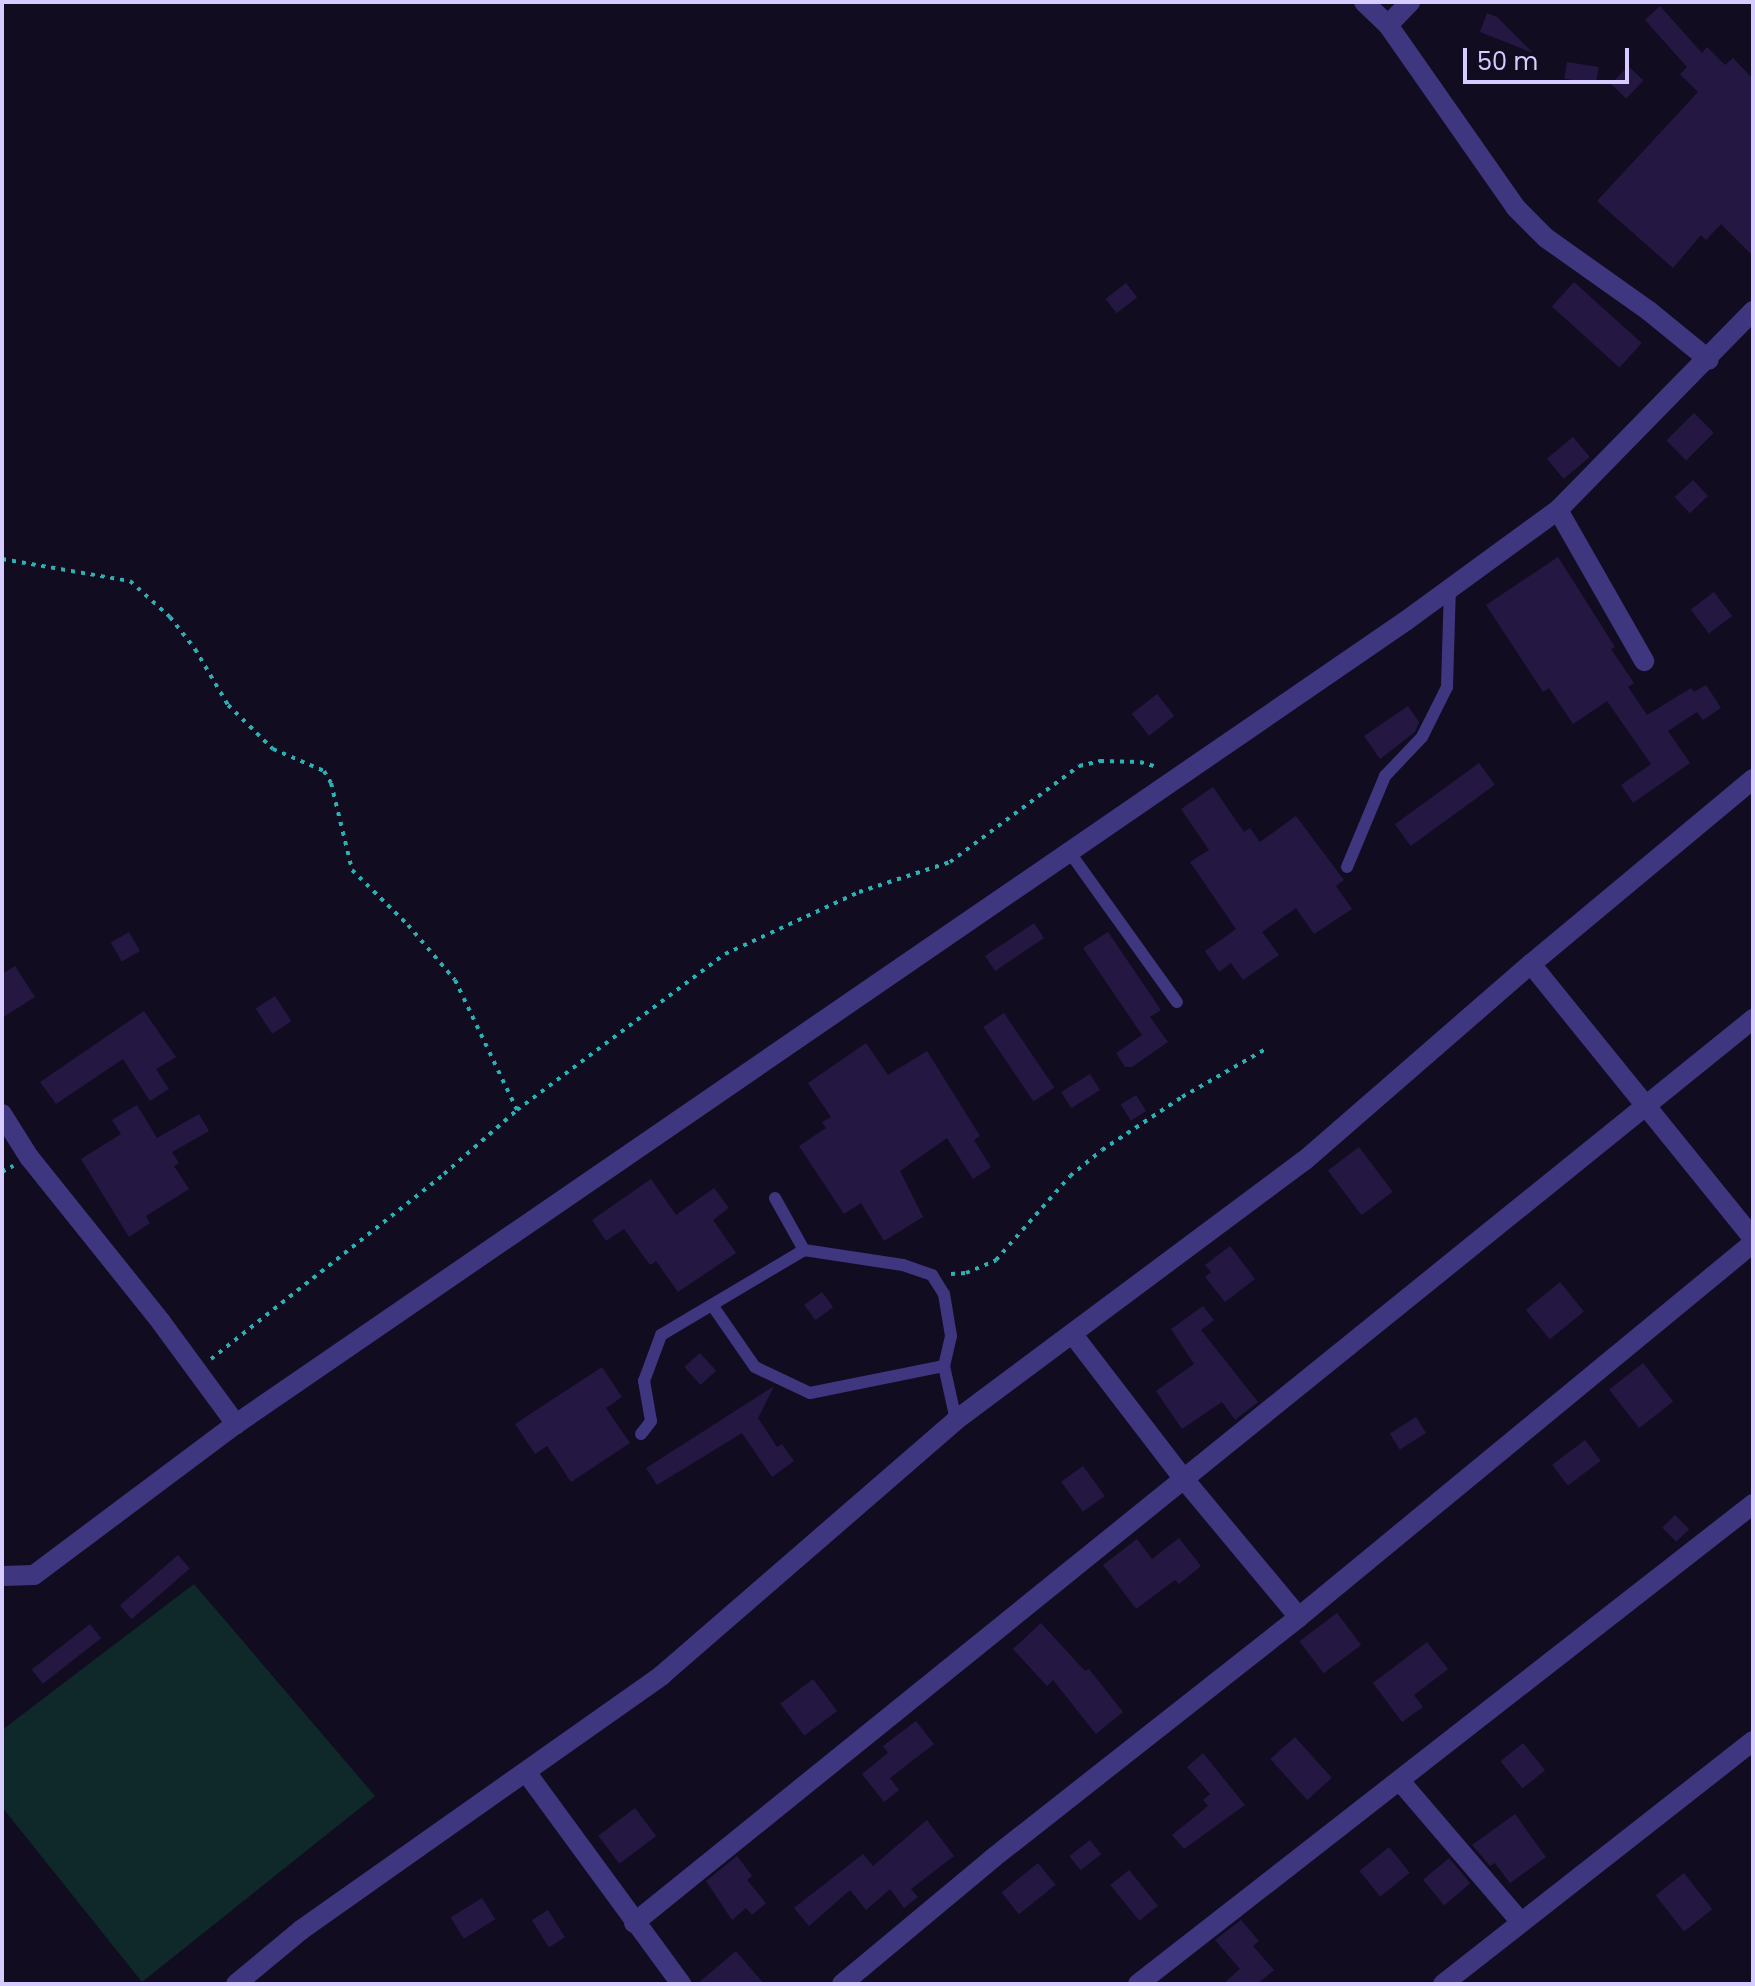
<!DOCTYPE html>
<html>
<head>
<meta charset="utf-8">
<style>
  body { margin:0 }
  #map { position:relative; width:1755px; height:1986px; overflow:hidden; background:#110c20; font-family:Poppins,sans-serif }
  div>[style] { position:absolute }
  .green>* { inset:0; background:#0f292a }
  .building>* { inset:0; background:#241842; transform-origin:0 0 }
  .path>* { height:4px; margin-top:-2px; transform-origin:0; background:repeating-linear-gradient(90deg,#2bb0b3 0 4px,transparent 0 10px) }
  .service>* { height:12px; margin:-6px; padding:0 6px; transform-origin:6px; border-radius:6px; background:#3f3680 }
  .minor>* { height:20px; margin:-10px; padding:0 10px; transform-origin:10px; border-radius:10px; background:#3f3680 }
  span { translate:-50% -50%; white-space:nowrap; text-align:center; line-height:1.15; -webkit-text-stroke:8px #110c20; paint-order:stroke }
  .frame { position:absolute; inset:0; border:4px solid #d6ccff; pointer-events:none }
  .scale { position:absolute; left:1463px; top:48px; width:166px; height:36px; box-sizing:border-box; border:4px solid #d6ccff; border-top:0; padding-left:10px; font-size:24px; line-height:28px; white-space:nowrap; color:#d6ccff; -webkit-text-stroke:6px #110c20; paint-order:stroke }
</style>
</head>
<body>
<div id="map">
  <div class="green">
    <div style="clip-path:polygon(194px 1584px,375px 1796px,142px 1982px,2px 1807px,2px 1730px)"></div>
  </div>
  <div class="building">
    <div style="clip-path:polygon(1660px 6px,1702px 53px,1707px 47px,1725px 65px,1733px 58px,1753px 79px,1753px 256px,1721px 224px,1706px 240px,1701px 235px,1673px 268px,1597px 201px,1698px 92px,1680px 74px,1687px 67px,1645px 20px)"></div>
    <div style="clip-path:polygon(1487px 13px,1497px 17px,1533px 53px,1480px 32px)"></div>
    <div style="left:1567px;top:62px;width:32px;height:17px;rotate:9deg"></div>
    <div style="left:1628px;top:66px;width:21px;height:25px;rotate:43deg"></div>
    <div style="left:1574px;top:282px;width:91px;height:33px;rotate:42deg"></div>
    <div style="left:1126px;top:283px;width:18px;height:26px;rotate:52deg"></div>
    <div style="left:1694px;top:413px;width:28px;height:39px;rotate:45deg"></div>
    <div style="left:1573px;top:437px;width:26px;height:34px;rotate:50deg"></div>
    <div style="left:1693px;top:480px;width:22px;height:25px;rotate:47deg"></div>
    <div style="clip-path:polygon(1558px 557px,1615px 647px,1611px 649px,1634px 683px,1628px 687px,1647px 715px,1691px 688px,1694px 692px,1706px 685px,1721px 708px,1703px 720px,1697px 712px,1668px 731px,1690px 763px,1633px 803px,1621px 785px,1651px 764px,1607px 701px,1573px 724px,1549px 688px,1543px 692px,1486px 605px)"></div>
    <div style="left:1714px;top:592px;width:30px;height:29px;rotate:53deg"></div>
    <div style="left:1157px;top:694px;width:28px;height:32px;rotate:52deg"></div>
    <div style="clip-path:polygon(1408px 706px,1419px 722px,1415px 732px,1380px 759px,1364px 736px)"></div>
    <div style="left:1479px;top:763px;width:27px;height:104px;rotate:54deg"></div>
    <div style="clip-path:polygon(1213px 787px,1244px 832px,1250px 828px,1260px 842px,1296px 816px,1344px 880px,1336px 886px,1352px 909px,1314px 934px,1296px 908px,1262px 932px,1279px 955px,1243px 980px,1231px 963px,1219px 972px,1205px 951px,1236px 929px,1190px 862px,1209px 850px,1181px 809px)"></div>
    <div style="left:1034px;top:923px;width:18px;height:59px;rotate:56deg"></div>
    <div style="left:129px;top:932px;width:22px;height:21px;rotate:60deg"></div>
    <div style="clip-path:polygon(1108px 932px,1161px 1010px,1150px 1017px,1168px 1042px,1132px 1067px,1125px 1067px,1116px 1053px,1142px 1035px,1083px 948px)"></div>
    <div style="clip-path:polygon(15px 966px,35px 997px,2px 1018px,2px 974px)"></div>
    <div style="left:275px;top:996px;width:30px;height:23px;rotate:57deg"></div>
    <div style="clip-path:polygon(144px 1011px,176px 1057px,156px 1069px,169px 1089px,150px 1101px,123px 1059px,56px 1104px,40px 1082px)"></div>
    <div style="left:1004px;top:1013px;width:90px;height:25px;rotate:56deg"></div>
    <div style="clip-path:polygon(866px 1043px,888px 1075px,927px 1051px,980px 1136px,974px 1140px,991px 1167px,973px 1179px,947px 1138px,900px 1171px,923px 1217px,884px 1241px,861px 1203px,844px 1214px,799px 1146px,826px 1128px,822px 1122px,831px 1117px,808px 1083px)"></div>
    <div style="left:1090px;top:1074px;width:19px;height:34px;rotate:58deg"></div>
    <div style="left:1136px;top:1095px;width:19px;height:18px;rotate:58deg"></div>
    <div style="clip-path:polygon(137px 1105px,157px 1138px,199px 1114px,209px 1131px,172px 1152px,179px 1163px,174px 1166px,189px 1189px,146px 1216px,150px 1223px,129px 1237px,81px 1159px,121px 1134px,112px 1120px)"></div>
    <div style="left:1359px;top:1147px;width:56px;height:39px;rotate:53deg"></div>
    <div style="clip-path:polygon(651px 1179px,676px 1215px,714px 1188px,729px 1208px,713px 1220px,736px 1253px,678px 1292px,656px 1261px,650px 1265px,624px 1229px,606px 1241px,592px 1220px)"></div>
    <div style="clip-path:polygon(1230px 1246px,1255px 1279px,1225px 1302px,1205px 1277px,1211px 1272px,1205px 1265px)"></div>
    <div style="left:1560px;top:1282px;width:38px;height:44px;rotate:51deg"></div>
    <div style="left:822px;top:1292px;width:19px;height:22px;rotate:54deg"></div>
    <div style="clip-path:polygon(1203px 1306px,1214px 1320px,1201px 1330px,1258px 1402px,1235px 1420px,1222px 1402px,1182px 1429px,1156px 1391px,1194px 1364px,1171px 1329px)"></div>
    <div style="left:700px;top:1353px;width:24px;height:21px;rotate:48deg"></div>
    <div style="left:1643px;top:1363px;width:49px;height:43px;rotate:52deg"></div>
    <div style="clip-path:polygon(602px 1367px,622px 1397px,606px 1408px,630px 1443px,571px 1482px,547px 1446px,535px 1454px,515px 1424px)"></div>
    <div style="clip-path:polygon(774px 1386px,758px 1418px,777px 1447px,782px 1444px,794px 1461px,772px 1477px,742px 1433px,657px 1485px,646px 1468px)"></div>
    <div style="left:1416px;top:1417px;width:19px;height:31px;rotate:58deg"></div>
    <div style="left:1585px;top:1440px;width:26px;height:41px;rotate:53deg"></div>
    <div style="left:1083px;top:1466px;width:37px;height:27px;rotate:54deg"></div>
    <div style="left:1675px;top:1515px;width:20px;height:18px;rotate:45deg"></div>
    <div style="clip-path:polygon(1179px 1538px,1201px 1566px,1179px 1584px,1175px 1580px,1136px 1609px,1103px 1565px,1137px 1539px,1152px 1559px)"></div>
    <div style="left:178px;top:1555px;width:18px;height:77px;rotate:49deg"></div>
    <div style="left:1337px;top:1613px;width:40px;height:47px;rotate:53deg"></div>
    <div style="clip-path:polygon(1041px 1623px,1085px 1671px,1089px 1669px,1123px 1712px,1096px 1734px,1053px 1680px,1047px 1686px,1013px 1649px)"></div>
    <div style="left:90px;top:1624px;width:18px;height:74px;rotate:52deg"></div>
    <div style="clip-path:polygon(1427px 1642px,1448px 1669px,1414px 1695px,1423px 1707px,1402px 1722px,1373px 1683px)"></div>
    <div style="left:813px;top:1679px;width:40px;height:41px;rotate:53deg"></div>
    <div style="clip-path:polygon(916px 1721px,934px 1744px,890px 1778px,899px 1790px,884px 1802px,862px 1774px,888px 1753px,883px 1746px)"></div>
    <div style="left:1295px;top:1737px;width:55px;height:33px;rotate:48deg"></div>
    <div style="left:1523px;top:1743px;width:35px;height:29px;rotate:51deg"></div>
    <div style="clip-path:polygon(1203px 1753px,1245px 1805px,1184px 1849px,1172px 1835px,1208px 1806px,1203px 1800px,1210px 1794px,1187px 1767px)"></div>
    <div style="left:635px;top:1808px;width:35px;height:46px;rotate:53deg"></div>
    <div style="clip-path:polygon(1515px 1814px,1546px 1857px,1510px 1883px,1495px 1863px,1490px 1866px,1472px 1845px)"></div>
    <div style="clip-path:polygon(927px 1820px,954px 1856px,911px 1889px,918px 1897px,904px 1908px,890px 1889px,866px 1910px,850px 1890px,809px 1926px,794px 1908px,863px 1854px,873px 1866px)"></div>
    <div style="left:1090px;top:1840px;width:18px;height:26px;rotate:52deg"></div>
    <div style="left:1389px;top:1847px;width:33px;height:38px;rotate:51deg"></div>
    <div style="clip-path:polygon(737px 1856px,752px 1876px,747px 1880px,766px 1903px,752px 1915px,746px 1908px,732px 1920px,706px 1881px)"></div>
    <div style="left:1449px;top:1858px;width:33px;height:34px;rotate:50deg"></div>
    <div style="left:1038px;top:1863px;width:28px;height:47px;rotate:51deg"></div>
    <div style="left:1129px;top:1870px;width:46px;height:24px;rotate:51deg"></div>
    <div style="left:1684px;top:1873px;width:46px;height:36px;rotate:52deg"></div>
    <div style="left:482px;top:1898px;width:25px;height:37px;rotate:58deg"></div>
    <div style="left:548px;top:1910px;width:32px;height:19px;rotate:58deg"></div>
    <div style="clip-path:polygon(1241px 1920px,1259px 1941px,1253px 1946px,1274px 1970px,1257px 1984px,1223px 1984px,1240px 1969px,1215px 1940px)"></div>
    <div style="clip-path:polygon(736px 1951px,764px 1984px,697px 1984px)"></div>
  </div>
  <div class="path">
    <div style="left:2px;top:559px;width:130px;rotate:9.8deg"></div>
    <div style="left:130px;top:581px;width:54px;rotate:42deg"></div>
    <div style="left:170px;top:617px;width:41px;rotate:52deg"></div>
    <div style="left:195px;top:649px;width:65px;rotate:59.5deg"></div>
    <div style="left:228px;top:705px;width:63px;rotate:44.4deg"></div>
    <div style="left:273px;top:749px;width:56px;rotate:23.3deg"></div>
    <div style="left:324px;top:771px;width:14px;rotate:60deg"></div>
    <div style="left:331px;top:783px;width:89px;rotate:76.4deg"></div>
    <div style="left:352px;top:870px;width:78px;rotate:44.5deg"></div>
    <div style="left:408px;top:925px;width:72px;rotate:49.5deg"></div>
    <div style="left:455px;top:980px;width:144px;rotate:64.5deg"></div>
    <div style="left:2px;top:1172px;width:13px;rotate:-29deg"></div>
    <div style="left:951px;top:1274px;width:15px;rotate:-4deg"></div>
    <div style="left:966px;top:1273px;width:33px;rotate:-23deg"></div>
    <div style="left:996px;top:1260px;width:112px;rotate:-48.6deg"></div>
    <div style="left:1070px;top:1176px;width:41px;rotate:-39.1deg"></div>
    <div style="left:1102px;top:1150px;width:96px;rotate:-33.5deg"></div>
    <div style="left:1182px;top:1097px;width:95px;rotate:-29.8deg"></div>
    <div style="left:211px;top:1359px;width:298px;rotate:-38.4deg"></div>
    <div style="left:444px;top:1174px;width:97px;rotate:-41.2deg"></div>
    <div style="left:517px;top:1110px;width:260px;rotate:-36.9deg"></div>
    <div style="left:725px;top:954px;width:148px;rotate:-24.8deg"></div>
    <div style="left:859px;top:892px;width:96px;rotate:-18.2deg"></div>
    <div style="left:950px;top:862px;width:161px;rotate:-36.7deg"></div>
    <div style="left:1079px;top:766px;width:22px;rotate:-13deg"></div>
    <div style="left:1100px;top:761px;width:40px;rotate:1.4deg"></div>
    <div style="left:1140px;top:762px;width:18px;rotate:16deg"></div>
  </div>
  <div class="service">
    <div style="left:1068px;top:850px;width:187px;rotate:54.4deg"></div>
    <div style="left:1347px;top:867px;width:99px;rotate:-67.3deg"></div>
    <div style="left:1385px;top:776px;width:54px;rotate:-46.5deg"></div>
    <div style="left:1422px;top:737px;width:56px;rotate:-63.4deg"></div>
    <div style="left:1447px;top:687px;width:99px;rotate:-88.3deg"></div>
    <div style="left:775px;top:1198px;width:60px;rotate:60.9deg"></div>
    <div style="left:804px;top:1250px;width:100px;rotate:8.6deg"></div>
    <div style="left:903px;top:1265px;width:31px;rotate:19deg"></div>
    <div style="left:932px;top:1275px;width:22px;rotate:58deg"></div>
    <div style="left:944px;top:1294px;width:43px;rotate:80.5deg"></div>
    <div style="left:951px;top:1336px;width:31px;rotate:103deg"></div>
    <div style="left:944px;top:1366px;width:55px;rotate:77.5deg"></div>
    <div style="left:712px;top:1305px;width:75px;rotate:55.3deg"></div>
    <div style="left:755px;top:1367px;width:61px;rotate:25.3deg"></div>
    <div style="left:810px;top:1393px;width:137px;rotate:-11.4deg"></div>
    <div style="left:641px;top:1434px;width:16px;rotate:-52deg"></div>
    <div style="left:651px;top:1421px;width:41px;rotate:-99.9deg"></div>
    <div style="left:644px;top:1381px;width:49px;rotate:-69.7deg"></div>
    <div style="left:661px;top:1335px;width:166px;rotate:-30.7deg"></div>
  </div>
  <div class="minor">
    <div style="left:1364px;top:2px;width:33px;rotate:44deg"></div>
    <div style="left:1388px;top:25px;width:223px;rotate:55deg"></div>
    <div style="left:1516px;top:208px;width:42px;rotate:45deg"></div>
    <div style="left:1546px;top:238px;width:126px;rotate:35.3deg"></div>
    <div style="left:1649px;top:311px;width:77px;rotate:39.2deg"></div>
    <div style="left:1388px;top:25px;width:32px;rotate:-46deg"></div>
    <div style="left:1558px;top:510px;width:174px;rotate:60.3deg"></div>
    <div style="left:1531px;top:964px;width:353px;rotate:51deg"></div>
    <div style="left:2px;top:1114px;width:51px;rotate:57.9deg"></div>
    <div style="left:29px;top:1157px;width:211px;rotate:51.3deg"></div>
    <div style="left:161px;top:1322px;width:127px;rotate:53.7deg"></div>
    <div style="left:1074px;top:1336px;width:179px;rotate:52.5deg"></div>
    <div style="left:1183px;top:1478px;width:181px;rotate:50.2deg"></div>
    <div style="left:2px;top:1576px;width:32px;rotate:-2deg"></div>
    <div style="left:34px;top:1575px;width:252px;rotate:-36.8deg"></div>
    <div style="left:236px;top:1424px;width:1420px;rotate:-34.47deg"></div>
    <div style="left:1407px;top:620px;width:187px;rotate:-36.1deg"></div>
    <div style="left:1558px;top:510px;width:279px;rotate:-45.6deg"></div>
    <div style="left:526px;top:1772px;width:263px;rotate:53.8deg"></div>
    <div style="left:1400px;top:1781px;width:186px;rotate:49.4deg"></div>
    <div style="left:634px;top:1923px;width:1439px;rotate:-38.93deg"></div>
    <div style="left:236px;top:1984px;width:85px;rotate:-39.7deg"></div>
    <div style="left:301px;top:1930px;width:442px;rotate:-35.2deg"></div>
    <div style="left:662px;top:1675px;width:389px;rotate:-40.9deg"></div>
    <div style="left:956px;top:1420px;width:434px;rotate:-36.7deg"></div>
    <div style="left:1304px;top:1161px;width:301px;rotate:-41deg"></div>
    <div style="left:1531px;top:964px;width:289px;rotate:-39.8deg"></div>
    <div style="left:842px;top:1984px;width:197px;rotate:-39.8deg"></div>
    <div style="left:993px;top:1858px;width:390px;rotate:-38.2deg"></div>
    <div style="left:1299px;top:1617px;width:588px;rotate:-39.48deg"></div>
    <div style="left:1138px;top:1984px;width:780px;rotate:-37.97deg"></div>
    <div style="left:1443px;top:1984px;width:394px;rotate:-38.1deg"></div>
  </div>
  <div class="frame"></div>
  <div class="scale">50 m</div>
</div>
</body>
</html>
